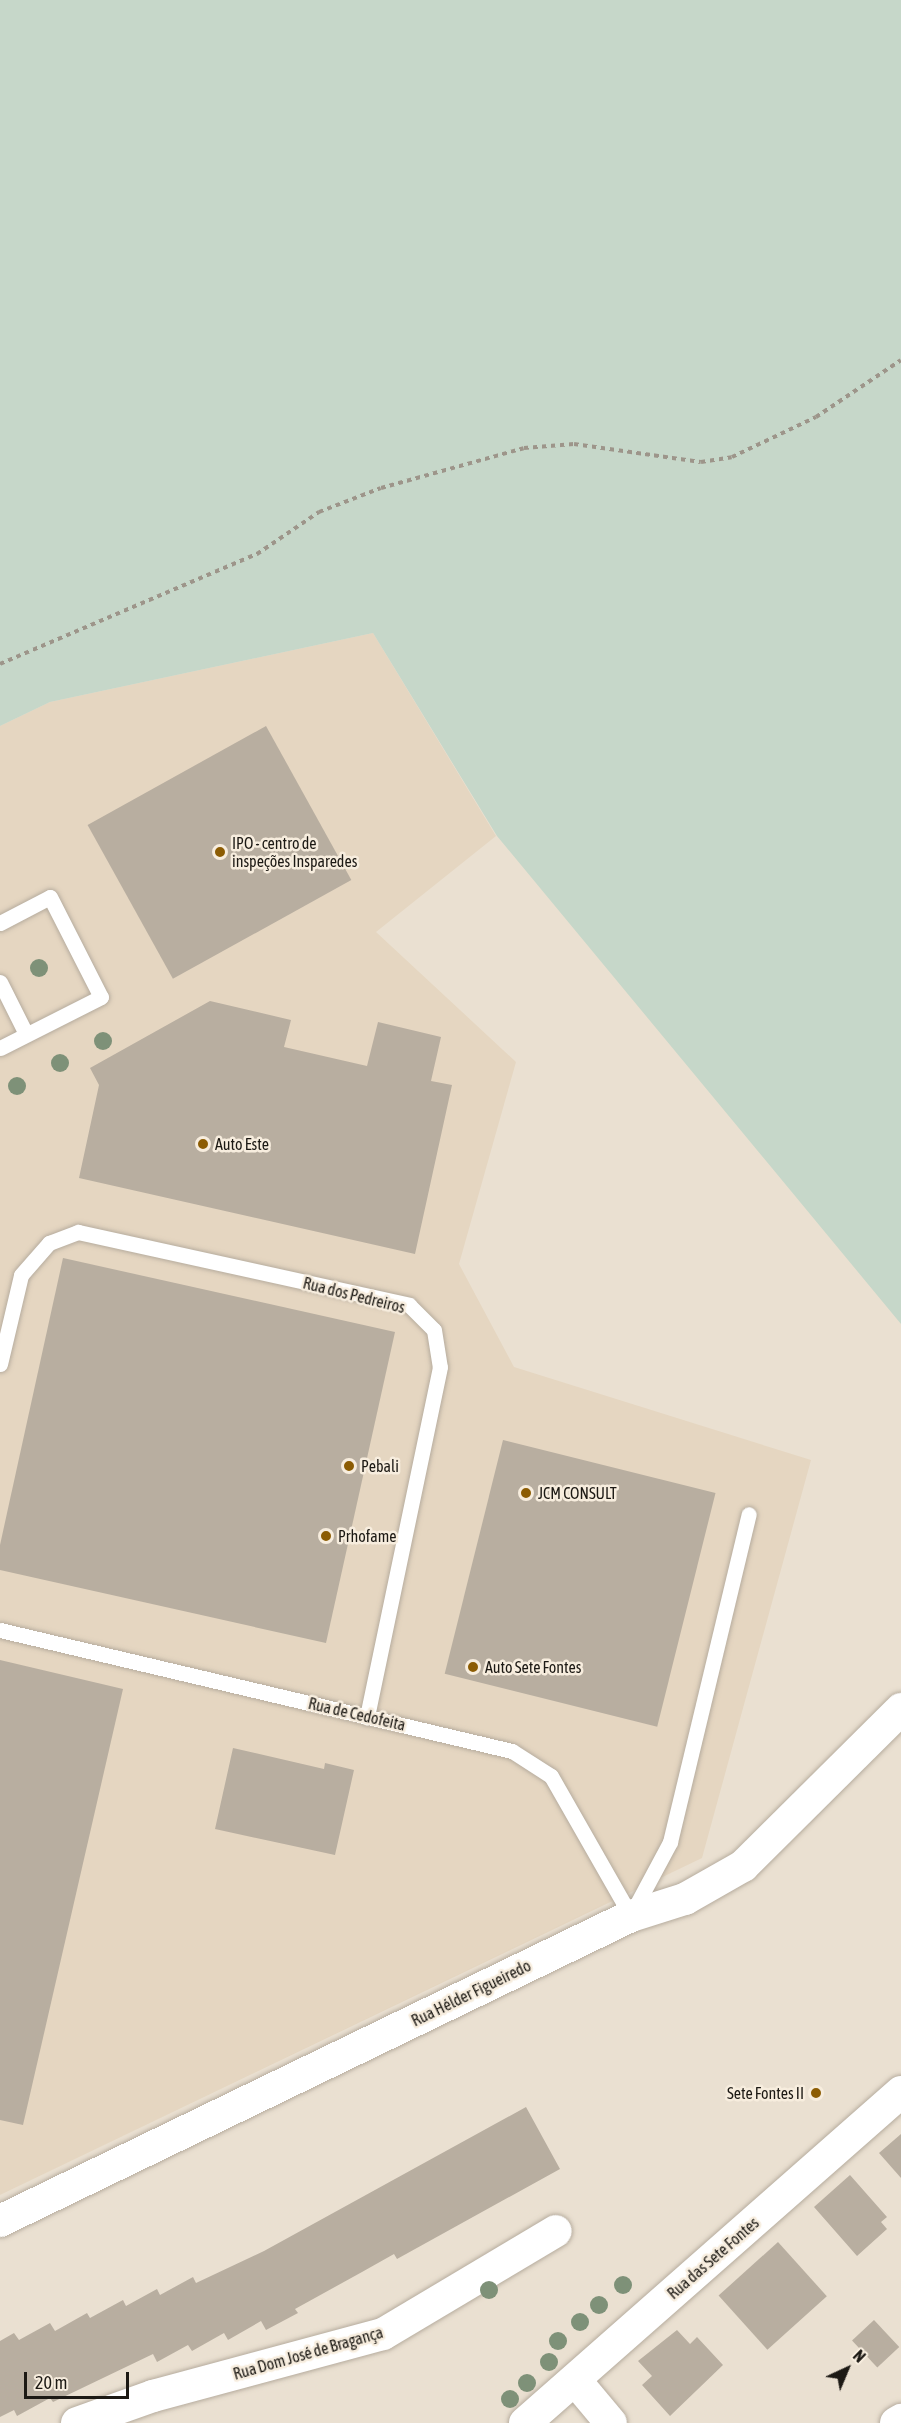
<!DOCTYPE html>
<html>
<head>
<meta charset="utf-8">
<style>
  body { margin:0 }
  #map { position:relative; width:901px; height:2423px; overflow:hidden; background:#eae0d1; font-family:"Asap Condensed",sans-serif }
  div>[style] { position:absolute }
  .built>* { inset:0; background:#e5d6c1 }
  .green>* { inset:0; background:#c6d7c9 }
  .building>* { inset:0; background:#b8aea0; transform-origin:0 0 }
  .path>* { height:4px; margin-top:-2px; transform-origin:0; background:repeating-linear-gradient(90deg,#9d958a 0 4.5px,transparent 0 9px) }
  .roads { filter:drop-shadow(0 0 2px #b6ac9e) drop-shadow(0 0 2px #b6ac9e) }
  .service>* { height:15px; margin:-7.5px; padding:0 7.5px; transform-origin:7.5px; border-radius:7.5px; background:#fff }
  .minor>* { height:32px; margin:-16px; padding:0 16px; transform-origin:16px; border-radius:16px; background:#fff }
  .trees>* { width:18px; height:18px; margin:-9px; border-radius:50%; background:#7e9178 }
  .dots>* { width:16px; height:16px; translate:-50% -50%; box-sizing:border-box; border:3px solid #f7edde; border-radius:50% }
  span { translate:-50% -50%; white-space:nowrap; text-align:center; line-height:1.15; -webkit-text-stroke:5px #f7edde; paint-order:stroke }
  .poi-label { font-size:16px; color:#1c1914 }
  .left { translate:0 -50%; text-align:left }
  .right { translate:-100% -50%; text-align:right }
  .street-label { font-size:16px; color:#1c1914 }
  .north { position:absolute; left:817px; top:2339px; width:60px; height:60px; -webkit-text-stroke:4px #f7edde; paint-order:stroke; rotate:44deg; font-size:16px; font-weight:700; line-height:24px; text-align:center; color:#1c1914 }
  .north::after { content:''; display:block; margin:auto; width:21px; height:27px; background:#1c1914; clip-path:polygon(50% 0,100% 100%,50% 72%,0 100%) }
  .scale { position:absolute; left:24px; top:2372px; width:105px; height:27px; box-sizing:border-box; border:3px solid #1c1914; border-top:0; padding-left:8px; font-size:18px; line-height:21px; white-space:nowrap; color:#1c1914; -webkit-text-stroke:4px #f7edde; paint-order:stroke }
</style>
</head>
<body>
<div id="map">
  <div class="built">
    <div style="clip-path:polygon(373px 633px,496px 836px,376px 932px,516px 1062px,459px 1264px,514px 1367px,811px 1460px,702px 1858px,0 2195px,0 726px,50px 702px)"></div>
  </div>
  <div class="green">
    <div style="clip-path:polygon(0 0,901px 0,901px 1324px,497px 836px,373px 633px,50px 702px,0 726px)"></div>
  </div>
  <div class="building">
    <div style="left:266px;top:726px;width:176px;height:204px;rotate:61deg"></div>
    <div style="clip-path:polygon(210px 1001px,291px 1020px,284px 1047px,367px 1066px,378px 1022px,441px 1037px,431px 1081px,452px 1085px,415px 1254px,79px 1178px,99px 1085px,90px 1068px)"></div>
    <div style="clip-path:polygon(63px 1258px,395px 1332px,326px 1643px,0 1570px,0 1545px)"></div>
    <div style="left:503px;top:1440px;width:219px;height:241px;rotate:14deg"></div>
    <div style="clip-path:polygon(0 1660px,123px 1689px,23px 2125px,0 2120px)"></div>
    <div style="clip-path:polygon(233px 1748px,324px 1769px,325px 1763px,354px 1770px,335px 1855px,215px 1829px)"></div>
    <div style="clip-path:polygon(526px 2107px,560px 2169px,397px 2259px,394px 2254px,362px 2272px,295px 2309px,298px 2313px,266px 2330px,261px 2321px,228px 2340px,224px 2333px,192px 2351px,188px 2345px,157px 2362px,153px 2354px,53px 2402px,50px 2398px,17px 2416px,14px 2410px,0 2417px,0 2341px,14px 2333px,19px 2340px,50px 2323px,55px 2331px,87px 2313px,90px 2318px,123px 2300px,126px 2306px,157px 2289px,160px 2295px,193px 2277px,196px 2283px,264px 2251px)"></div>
    <div style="clip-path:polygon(901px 2134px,901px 2178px,879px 2153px)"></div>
    <div style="clip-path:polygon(850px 2175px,887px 2217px,881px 2222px,887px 2229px,857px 2256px,814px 2207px)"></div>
    <div style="left:778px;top:2242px;width:73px;height:80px;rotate:48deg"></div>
    <div style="left:874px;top:2320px;width:37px;height:30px;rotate:47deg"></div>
    <div style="clip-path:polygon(677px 2330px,690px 2344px,697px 2337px,723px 2365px,670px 2416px,642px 2385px,652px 2376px,638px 2361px)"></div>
  </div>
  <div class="path">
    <div style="left:0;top:664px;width:280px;rotate:-23.2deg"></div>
    <div style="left:257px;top:554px;width:75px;rotate:-34.1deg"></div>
    <div style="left:319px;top:512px;width:66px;rotate:-21.2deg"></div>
    <div style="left:381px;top:488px;width:148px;rotate:-15.6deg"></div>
    <div style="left:524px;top:448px;width:50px;rotate:-4.6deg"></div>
    <div style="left:574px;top:444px;width:128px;rotate:8.1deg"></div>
    <div style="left:701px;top:462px;width:31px;rotate:-9deg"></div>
    <div style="left:732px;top:457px;width:93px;rotate:-25.5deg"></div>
    <div style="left:816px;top:417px;width:102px;rotate:-33.8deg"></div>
  </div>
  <div class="roads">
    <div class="service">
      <div style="left:0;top:923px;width:56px;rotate:-27.5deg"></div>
      <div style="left:50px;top:897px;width:112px;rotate:63deg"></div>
      <div style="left:101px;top:997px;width:113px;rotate:153.2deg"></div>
      <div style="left:0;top:982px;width:58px;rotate:63.4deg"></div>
      <div style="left:0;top:1364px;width:91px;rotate:-76.7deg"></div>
      <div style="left:21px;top:1275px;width:43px;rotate:-48.8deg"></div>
      <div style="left:49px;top:1243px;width:31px;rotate:-21deg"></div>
      <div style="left:78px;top:1232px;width:339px;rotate:12.4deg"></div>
      <div style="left:409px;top:1305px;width:35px;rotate:45deg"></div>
      <div style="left:434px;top:1330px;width:37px;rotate:81deg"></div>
      <div style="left:440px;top:1367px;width:358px;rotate:101.8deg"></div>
      <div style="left:0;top:1630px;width:526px;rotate:13.3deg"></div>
      <div style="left:512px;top:1751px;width:46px;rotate:32.7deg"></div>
      <div style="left:551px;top:1776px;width:161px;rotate:60.3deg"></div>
      <div style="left:632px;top:1913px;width:81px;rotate:-61.8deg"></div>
      <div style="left:670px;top:1842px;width:337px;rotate:-76.5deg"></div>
    </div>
    <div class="minor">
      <div style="left:0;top:2221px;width:701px;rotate:-25.8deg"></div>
      <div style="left:631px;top:1916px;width:57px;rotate:-17.5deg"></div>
      <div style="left:685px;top:1899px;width:67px;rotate:-29.6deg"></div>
      <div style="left:743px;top:1866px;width:223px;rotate:-44.8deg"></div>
      <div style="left:575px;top:2380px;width:56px;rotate:50.1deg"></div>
      <div style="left:77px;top:2423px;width:81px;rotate:-19.6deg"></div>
      <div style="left:153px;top:2396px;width:238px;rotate:-15.1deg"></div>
      <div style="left:383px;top:2334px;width:201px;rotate:-30.8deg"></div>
      <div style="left:525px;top:2423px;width:501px;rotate:-41.36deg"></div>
      <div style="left:896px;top:2423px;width:6px;rotate:-31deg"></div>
    </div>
  </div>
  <div class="trees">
    <div style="left:39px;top:968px"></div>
    <div style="left:103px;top:1041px"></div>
    <div style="left:60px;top:1063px"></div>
    <div style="left:17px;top:1086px"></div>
    <div style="left:623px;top:2285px"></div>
    <div style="left:489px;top:2290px"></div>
    <div style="left:599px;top:2305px"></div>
    <div style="left:580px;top:2322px"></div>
    <div style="left:558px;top:2341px"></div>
    <div style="left:549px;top:2362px"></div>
    <div style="left:527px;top:2383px"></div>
    <div style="left:510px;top:2399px"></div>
  </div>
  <div class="dots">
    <div style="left:220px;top:852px;background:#8c5c03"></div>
    <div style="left:203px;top:1144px;background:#8c5c03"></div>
    <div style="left:349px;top:1466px;background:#8c5c03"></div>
    <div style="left:526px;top:1493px;background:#8c5c03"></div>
    <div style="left:326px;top:1536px;background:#8c5c03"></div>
    <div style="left:473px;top:1667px;background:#8c5c03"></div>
    <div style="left:816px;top:2093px;background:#8c5c03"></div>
  </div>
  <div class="poi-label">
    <span class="left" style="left:232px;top:852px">IPO - centro de<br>inspeções Insparedes</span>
    <span class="left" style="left:215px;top:1144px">Auto Este</span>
    <span class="left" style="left:361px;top:1466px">Pebali</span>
    <span class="left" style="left:538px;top:1493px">JCM CONSULT</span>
    <span class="left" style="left:338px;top:1536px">Prhofame</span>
    <span class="left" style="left:485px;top:1667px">Auto Sete Fontes</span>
    <span class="right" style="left:804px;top:2093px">Sete Fontes II</span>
  </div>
  <div class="street-label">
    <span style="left:354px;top:1295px;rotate:14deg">Rua dos Pedreiros</span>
    <span style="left:357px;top:1714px;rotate:13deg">Rua de Cedofeita</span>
    <span style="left:471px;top:1993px;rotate:-26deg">Rua Hélder Figueiredo</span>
    <span style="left:713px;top:2258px;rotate:-41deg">Rua das Sete Fontes</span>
    <span style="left:308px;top:2353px;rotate:-16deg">Rua Dom José de Bragança</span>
  </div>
  <div class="north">N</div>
  <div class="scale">20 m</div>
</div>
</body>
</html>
